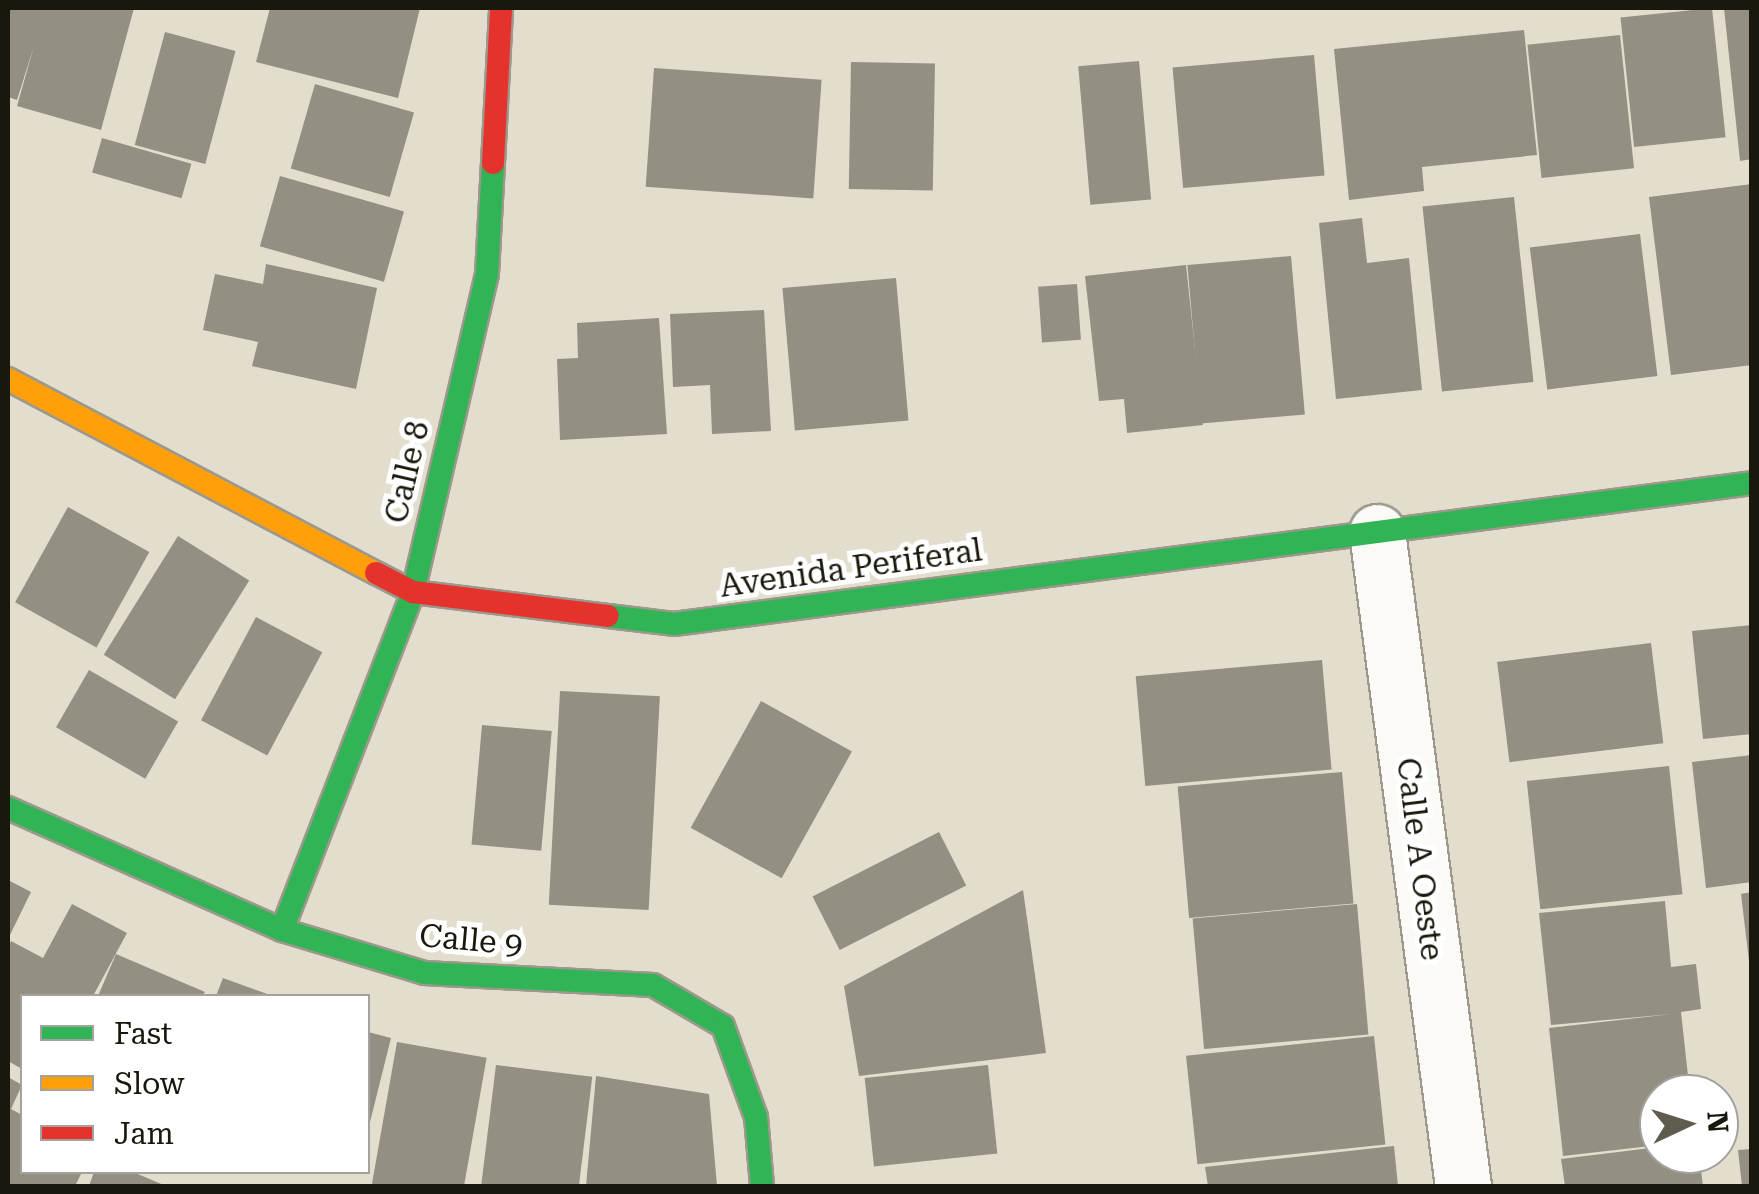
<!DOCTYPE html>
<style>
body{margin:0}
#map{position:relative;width:1759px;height:1194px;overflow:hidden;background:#e2ddcc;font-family:"Roboto Serif",serif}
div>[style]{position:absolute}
.building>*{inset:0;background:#938f82;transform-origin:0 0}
.roads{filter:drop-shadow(2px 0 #9c998c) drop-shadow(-2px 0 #9c998c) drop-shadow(0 2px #9c998c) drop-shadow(0 -2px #9c998c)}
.street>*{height:55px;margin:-27.5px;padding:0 27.5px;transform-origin:27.5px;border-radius:27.5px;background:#fbfaf7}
.fast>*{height:22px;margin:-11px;padding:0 11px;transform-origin:11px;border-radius:11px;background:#30b455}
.slow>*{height:22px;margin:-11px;padding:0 11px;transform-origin:11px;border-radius:11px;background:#ff9f0a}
.jam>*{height:22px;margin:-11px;padding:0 11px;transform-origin:11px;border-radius:11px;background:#e5322d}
span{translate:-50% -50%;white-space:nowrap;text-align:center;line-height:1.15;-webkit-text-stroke:10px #fff;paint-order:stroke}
.street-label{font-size:32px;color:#1a170c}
.frame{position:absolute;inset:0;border:10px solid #1a170c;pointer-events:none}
.legend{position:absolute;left:20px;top:994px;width:350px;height:180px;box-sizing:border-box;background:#fff;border:2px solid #a3a29e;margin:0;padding:12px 18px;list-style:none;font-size:30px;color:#1a170c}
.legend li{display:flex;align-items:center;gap:20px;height:50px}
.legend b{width:50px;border:2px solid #a3a29e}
.north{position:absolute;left:1639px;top:1074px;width:100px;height:100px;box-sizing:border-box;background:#fff;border:2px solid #a3a29e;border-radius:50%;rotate:86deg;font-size:28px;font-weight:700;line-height:40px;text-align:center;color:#1a170c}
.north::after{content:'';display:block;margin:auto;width:35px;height:45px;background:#605c4f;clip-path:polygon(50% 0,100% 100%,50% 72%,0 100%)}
</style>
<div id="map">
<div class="building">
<i style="clip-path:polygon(8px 8px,134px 8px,101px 130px,17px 106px,34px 46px,17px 100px,8px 97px)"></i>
<i style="clip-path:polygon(270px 8px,420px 8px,398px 98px,256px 62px)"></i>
<i style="left:1712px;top:8px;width:130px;height:92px;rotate:84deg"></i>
<i style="clip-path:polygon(1724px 8px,1752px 8px,1752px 159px,1740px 161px)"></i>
<i style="clip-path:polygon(1524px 30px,1537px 155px,1422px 167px,1424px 191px,1349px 200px,1334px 49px)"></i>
<i style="left:165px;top:32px;width:73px;height:117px;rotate:15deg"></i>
<i style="left:1620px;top:35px;width:134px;height:93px;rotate:84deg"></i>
<i style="left:1314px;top:55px;width:121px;height:142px;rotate:85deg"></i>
<i style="left:1139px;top:61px;width:139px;height:61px;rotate:85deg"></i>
<i style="left:851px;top:62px;width:84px;height:127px;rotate:1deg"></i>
<i style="left:654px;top:68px;width:168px;height:119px;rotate:4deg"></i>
<i style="left:315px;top:84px;width:103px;height:88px;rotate:16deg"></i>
<i style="left:102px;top:138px;width:93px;height:36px;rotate:16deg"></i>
<i style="left:280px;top:176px;width:129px;height:73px;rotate:16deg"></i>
<i style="clip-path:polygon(1752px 184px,1752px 365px,1671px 375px,1649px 197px)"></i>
<i style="left:1514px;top:197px;width:186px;height:92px;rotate:84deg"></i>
<i style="clip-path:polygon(1362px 218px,1367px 263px,1409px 258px,1422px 390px,1336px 399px,1319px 223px)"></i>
<i style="left:1640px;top:234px;width:143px;height:111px;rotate:83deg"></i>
<i style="left:1291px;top:256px;width:159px;height:104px;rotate:85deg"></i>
<i style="clip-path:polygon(266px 264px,377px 288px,356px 389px,252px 366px,258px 342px,203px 330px,215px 274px,263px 284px)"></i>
<i style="clip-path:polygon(1186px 265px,1203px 425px,1127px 433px,1124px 399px,1099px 401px,1085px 276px)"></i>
<i style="left:896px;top:278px;width:143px;height:114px;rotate:85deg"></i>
<i style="left:1077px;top:284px;width:56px;height:39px;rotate:86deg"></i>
<i style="clip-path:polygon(764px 310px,771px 431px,712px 434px,710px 385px,673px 387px,670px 314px)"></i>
<i style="clip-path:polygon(659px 318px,667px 434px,560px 440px,557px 359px,578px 358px,577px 323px)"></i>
<i style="left:68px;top:507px;width:93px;height:109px;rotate:29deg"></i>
<i style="left:178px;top:536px;width:84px;height:140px;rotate:32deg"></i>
<i style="left:256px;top:617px;width:75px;height:117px;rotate:28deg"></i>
<i style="clip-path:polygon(1752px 625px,1752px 734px,1703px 739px,1692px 631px)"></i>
<i style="left:1651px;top:643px;width:101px;height:155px;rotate:83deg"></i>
<i style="left:1322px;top:660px;width:110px;height:187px;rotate:85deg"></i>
<i style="left:89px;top:670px;width:103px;height:66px;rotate:30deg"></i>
<i style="left:560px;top:691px;width:100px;height:214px;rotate:3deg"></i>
<i style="left:761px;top:701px;width:104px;height:145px;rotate:29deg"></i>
<i style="left:482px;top:725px;width:70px;height:120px;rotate:5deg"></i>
<i style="clip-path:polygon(1752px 755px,1752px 882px,1706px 888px,1692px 762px)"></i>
<i style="left:1669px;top:766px;width:129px;height:143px;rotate:84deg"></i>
<i style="left:1342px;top:772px;width:132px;height:165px;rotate:85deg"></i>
<i style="left:939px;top:832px;width:60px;height:142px;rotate:63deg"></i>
<i style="clip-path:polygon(8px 880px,31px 892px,8px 939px)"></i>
<i style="clip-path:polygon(1023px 890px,1046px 1053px,859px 1076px,844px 986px)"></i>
<i style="clip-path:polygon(1752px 892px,1752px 961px,1749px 961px,1741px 894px)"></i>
<i style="clip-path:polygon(1665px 901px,1671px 967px,1696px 964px,1701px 1009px,1681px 1012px,1690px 1094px,1659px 1094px,1659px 1145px,1563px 1156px,1549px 1028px,1672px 1014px,1551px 1025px,1539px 913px)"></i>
<i style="clip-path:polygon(72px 904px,127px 933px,93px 996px,22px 996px,22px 1069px,8px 1061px,8px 948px,11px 941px,43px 958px)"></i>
<i style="left:1357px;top:904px;width:131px;height:165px;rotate:85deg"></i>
<i style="clip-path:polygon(116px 954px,205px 992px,202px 996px,98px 996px)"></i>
<i style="clip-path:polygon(223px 978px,273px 996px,216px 996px)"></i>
<i style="clip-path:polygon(368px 1032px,391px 1038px,369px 1126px,368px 1126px)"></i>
<i style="left:1374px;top:1036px;width:109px;height:189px;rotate:84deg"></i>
<i style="left:397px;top:1042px;width:91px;height:146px;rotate:10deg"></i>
<i style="left:496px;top:1065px;width:97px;height:122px;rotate:7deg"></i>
<i style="left:988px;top:1065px;width:89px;height:124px;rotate:84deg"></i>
<i style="clip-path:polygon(596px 1076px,709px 1094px,717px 1186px,586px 1186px)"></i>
<i style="clip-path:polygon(8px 1077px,22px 1085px,11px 1109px,22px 1115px,22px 1172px,82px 1172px,75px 1186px,8px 1186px)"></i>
<i style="clip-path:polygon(1394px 1146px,1398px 1186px,1208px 1186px,1205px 1167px)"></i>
<i style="clip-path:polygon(1659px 1147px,1659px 1154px,1699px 1154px,1703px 1186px,1565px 1186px,1561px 1159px)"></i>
<i style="clip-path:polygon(1752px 1149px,1752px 1186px,1742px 1186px,1738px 1150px)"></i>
<i style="clip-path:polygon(94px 1172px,133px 1172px,166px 1186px,89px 1186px)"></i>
</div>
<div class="roads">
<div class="street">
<i style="left:1377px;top:532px;width:660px;rotate:82.51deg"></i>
</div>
<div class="fast">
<i style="left:608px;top:616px;width:66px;rotate:6.9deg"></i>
<i style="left:674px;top:624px;width:1087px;rotate:-7.45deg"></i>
<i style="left:8px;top:808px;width:300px;rotate:24deg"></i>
<i style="left:282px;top:930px;width:148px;rotate:16.8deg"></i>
<i style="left:424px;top:973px;width:229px;rotate:3deg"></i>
<i style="left:653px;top:985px;width:81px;rotate:30.4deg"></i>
<i style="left:723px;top:1026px;width:97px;rotate:70.1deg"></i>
<i style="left:756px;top:1117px;width:69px;rotate:85deg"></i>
<i style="left:282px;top:930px;width:362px;rotate:-68.8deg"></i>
<i style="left:413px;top:592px;width:326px;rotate:-76.9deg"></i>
<i style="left:487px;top:274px;width:111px;rotate:-86.9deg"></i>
</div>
<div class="slow">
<i style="left:8px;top:379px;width:416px;rotate:27.8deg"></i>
</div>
<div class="jam">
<i style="left:493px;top:163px;width:155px;rotate:-87deg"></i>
<i style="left:376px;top:573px;width:42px;rotate:27.2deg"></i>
<i style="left:413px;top:592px;width:196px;rotate:7deg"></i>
</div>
</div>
<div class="street-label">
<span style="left:407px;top:472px;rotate:-77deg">Calle 8</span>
<span style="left:851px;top:568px;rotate:-8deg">Avenida Periferal</span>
<span style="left:1420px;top:859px;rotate:83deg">Calle A Oeste</span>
<span style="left:471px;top:940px;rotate:5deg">Calle 9</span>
</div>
<div class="frame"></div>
<ul class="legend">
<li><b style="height:12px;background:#30b455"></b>Fast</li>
<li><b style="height:12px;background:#ff9f0a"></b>Slow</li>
<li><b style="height:12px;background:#e5322d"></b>Jam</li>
</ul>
<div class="north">N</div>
</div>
